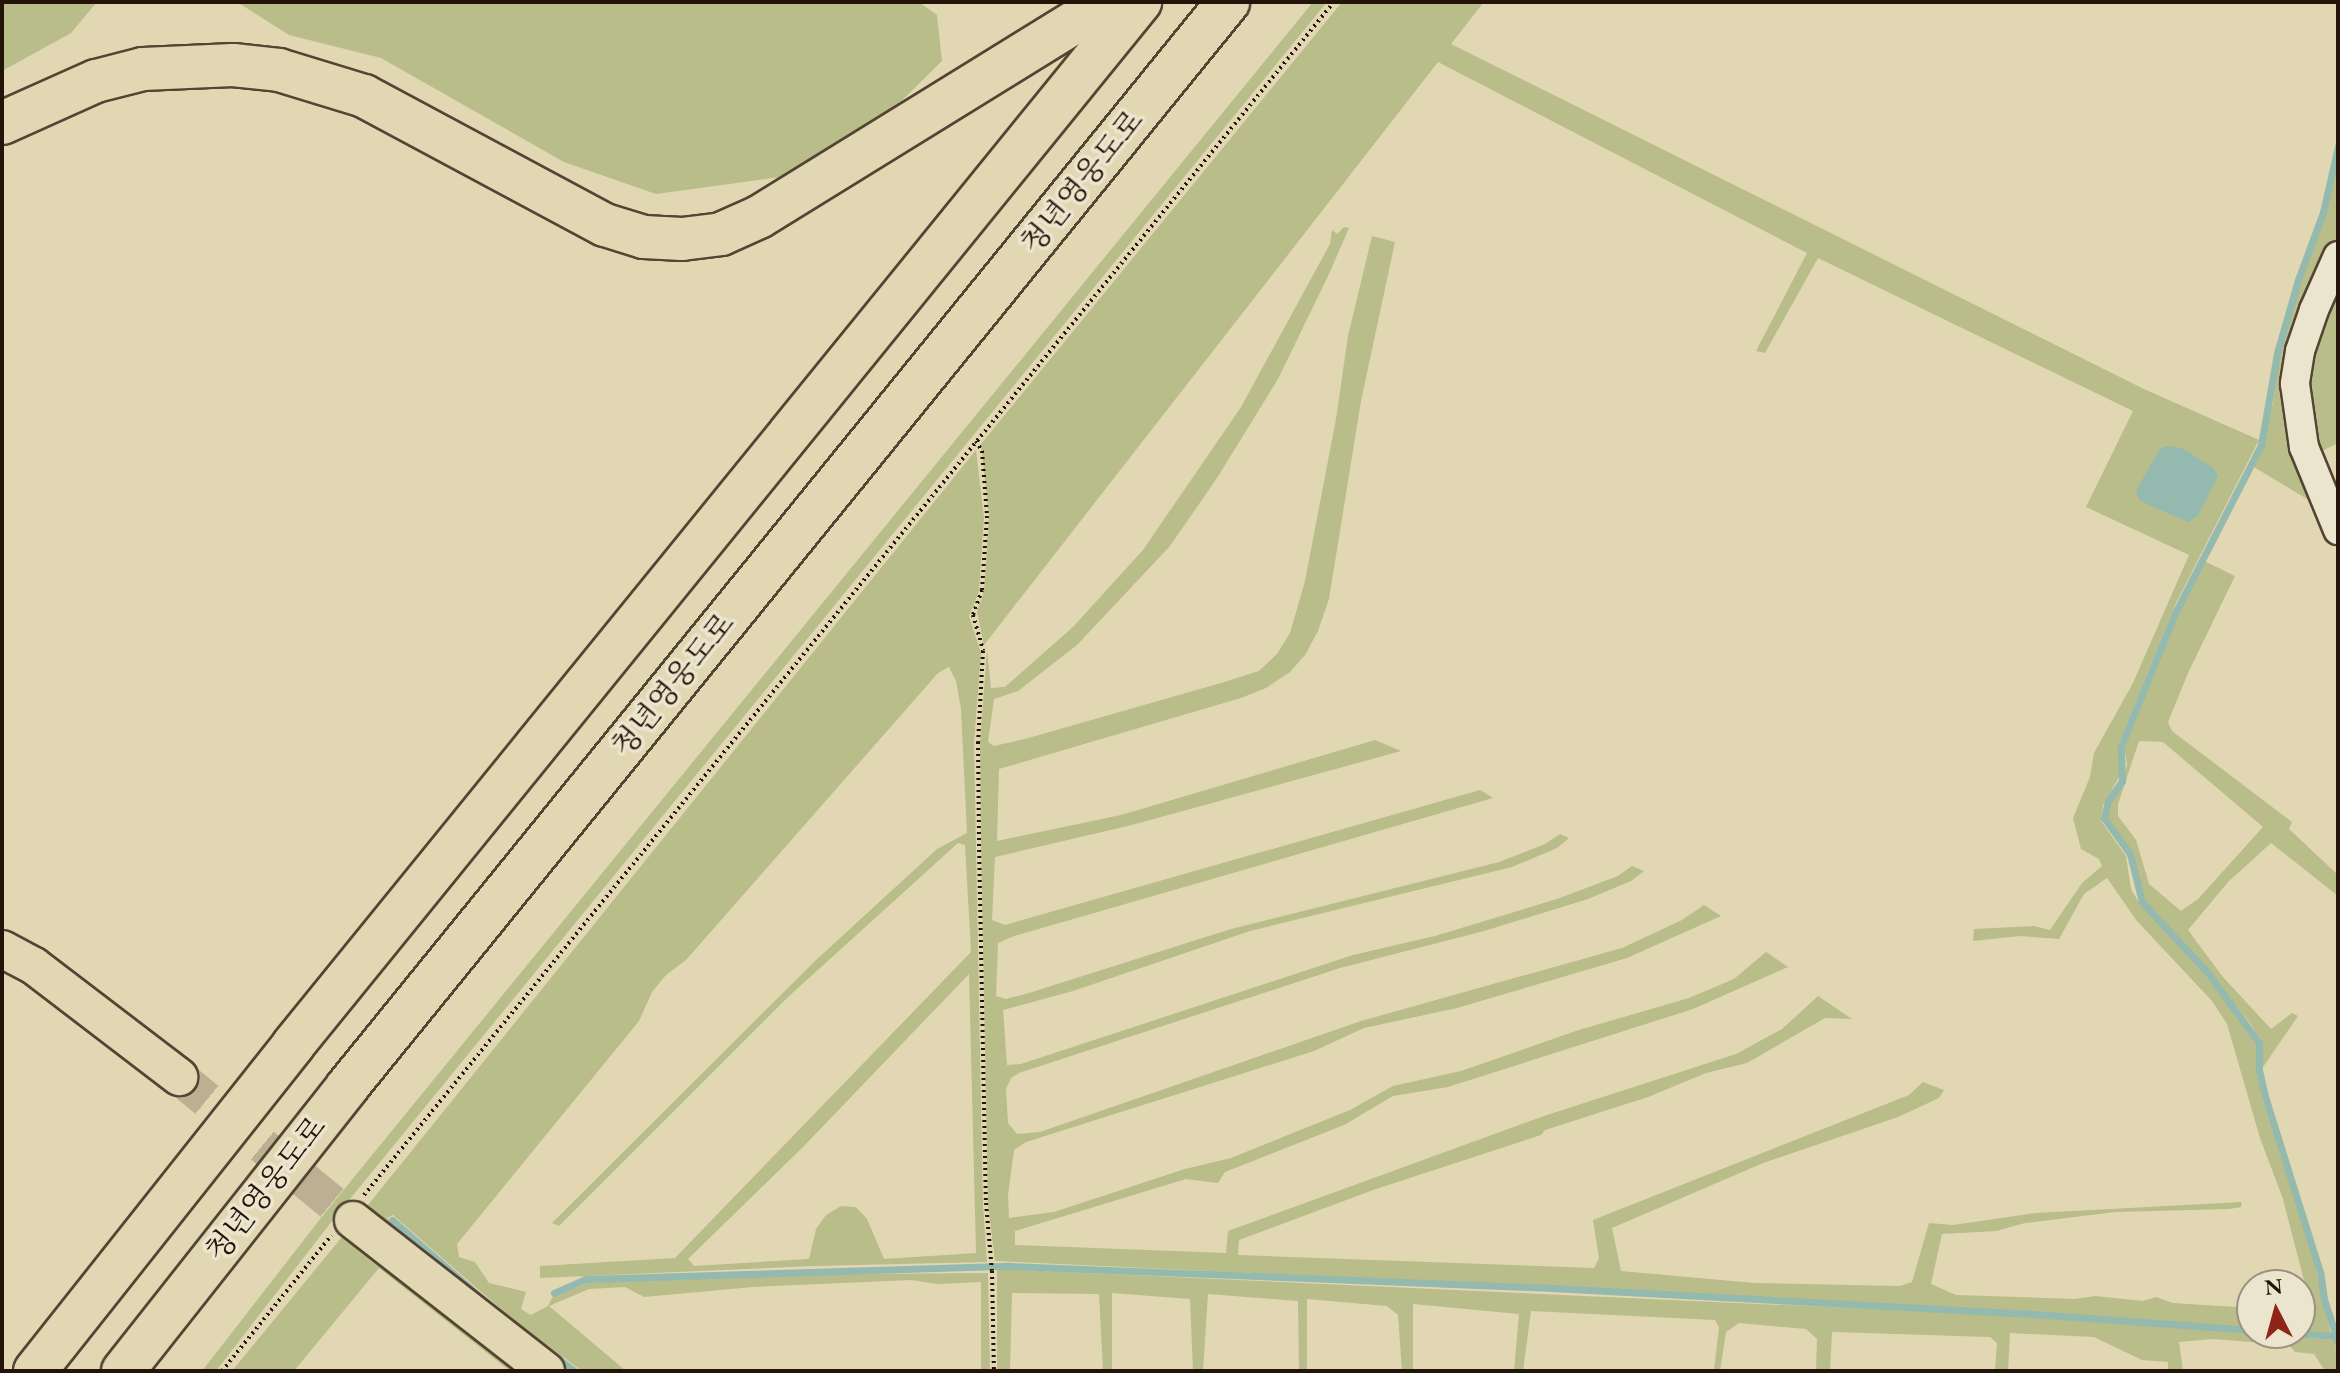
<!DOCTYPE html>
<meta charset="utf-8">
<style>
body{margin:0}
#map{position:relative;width:2340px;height:1373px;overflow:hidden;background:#e1d7b3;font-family:"EB Garamond","Noto Serif KR",serif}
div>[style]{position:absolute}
.green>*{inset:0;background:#b8bd89}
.water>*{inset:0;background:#94b9ae}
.stream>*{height:7px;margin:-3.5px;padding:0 3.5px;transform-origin:3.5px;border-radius:3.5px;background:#94b9ae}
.major-tunnel>*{height:36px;margin-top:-18px;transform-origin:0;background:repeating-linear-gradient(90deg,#bbb091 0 36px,transparent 0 54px)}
.path>*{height:4px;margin-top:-2px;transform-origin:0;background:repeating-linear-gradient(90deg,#241309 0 2px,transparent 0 6px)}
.roads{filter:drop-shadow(2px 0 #534434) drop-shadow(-2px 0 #534434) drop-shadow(0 2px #534434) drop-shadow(0 -2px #534434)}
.minor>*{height:28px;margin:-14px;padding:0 14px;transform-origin:14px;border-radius:14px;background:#ece5ce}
.major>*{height:36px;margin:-18px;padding:0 18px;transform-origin:18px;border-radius:18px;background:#e1d7b3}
.highway>*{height:42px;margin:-21px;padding:0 21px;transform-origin:21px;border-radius:21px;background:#e1d7b3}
span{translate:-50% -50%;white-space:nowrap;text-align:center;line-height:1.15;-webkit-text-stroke:7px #ece5ce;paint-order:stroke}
.street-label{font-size:30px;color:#241309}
.frame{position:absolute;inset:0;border:4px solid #241309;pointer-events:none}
.north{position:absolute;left:2236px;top:1269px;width:80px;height:80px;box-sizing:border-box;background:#ece5ce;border:2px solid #9c917f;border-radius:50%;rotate:354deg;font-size:22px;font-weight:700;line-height:32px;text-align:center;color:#241309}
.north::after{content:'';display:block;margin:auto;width:28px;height:36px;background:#8f2418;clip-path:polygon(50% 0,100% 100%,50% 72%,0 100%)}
</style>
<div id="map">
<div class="green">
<i style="clip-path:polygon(2px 2px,97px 2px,71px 33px,2px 71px)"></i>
<i style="clip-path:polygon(237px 2px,919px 2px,937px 15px,942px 61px,884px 118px,787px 176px,656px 194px,564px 162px,381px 58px,289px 35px)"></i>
<i style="clip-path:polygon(1313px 2px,1327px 2px,332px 1221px,216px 1371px,202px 1371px,324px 1214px)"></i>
<i style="clip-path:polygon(evenodd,1342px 2px,1484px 2px,1451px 44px,2144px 389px,2259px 440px,2176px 603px,2118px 746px,2122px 772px,2103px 805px,2101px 821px,2126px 856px,2131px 889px,2138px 901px,2201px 970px,2256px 1041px,2262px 1098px,2312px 1253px,2331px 1334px,2300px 1332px,2300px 1303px,2306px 1302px,2307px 1292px,2283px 1199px,2260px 1138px,2227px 1024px,2212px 1001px,2137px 921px,2107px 878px,2084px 894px,2059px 939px,2020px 936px,1973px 941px,1974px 929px,2034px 926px,2050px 930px,2082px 883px,2102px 866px,2099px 859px,2081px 849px,2073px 818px,2090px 777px,2094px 753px,2133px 683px,2189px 555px,2086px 507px,2133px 411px,1818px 258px,1765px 353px,1756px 351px,1807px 253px,1438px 62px,984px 645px,977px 612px,984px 592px,989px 515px,981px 444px,1342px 2px,2166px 446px,2158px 508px,2140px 501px,2166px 446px)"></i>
<i style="clip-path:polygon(2338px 156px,2338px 241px,2299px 344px,2327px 511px,2254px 467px,2273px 403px,2279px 354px,2300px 281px,2325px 212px)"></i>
<i style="clip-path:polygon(1344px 227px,1349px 228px,1329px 274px,1278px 379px,1217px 478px,1170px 546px,1077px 645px,1018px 691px,994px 699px,988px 742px,994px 746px,1025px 739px,1221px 683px,1259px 671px,1277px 654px,1290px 633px,1305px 581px,1336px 419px,1348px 336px,1372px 236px,1395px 242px,1361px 401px,1329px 599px,1318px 631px,1305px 655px,1290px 672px,1266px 688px,1241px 698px,999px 769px,997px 841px,1121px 815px,1375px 740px,1401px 751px,1132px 825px,995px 857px,992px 920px,1005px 925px,1480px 790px,1493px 798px,1014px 936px,998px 943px,996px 996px,1006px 999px,1029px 993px,1231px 929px,1499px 862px,1545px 844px,1560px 834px,1569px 838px,1557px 848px,1512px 867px,1250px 931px,1073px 991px,1003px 1010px,1007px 1065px,1021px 1064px,1353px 955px,1435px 936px,1557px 899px,1618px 876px,1632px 866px,1644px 871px,1631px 881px,1588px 899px,1484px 931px,1340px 968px,1019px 1073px,1011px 1078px,1006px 1089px,1008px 1123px,1017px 1134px,1040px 1132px,1361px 1021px,1622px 948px,1682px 920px,1704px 905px,1721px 916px,1627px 958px,1457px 1008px,1364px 1028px,1314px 1051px,1026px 1142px,1014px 1150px,1008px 1195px,1009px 1218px,1054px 1212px,1185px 1169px,1231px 1158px,1350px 1110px,1393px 1086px,1461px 1071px,1579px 1030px,1689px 998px,1734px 979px,1766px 952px,1788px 967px,1693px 1009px,1448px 1087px,1393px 1096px,1344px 1125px,1225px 1172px,1218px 1183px,1186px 1179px,1015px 1231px,1015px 1245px,1226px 1253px,1228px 1231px,1544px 1116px,1736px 1054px,1782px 1029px,1818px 996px,1852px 1019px,1825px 1018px,1747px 1063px,1706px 1073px,1648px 1097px,1545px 1130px,1541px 1135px,1373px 1190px,1239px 1240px,1238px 1255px,1594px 1268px,1599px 1258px,1593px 1220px,1909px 1095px,1923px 1082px,1944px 1090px,1939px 1098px,1898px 1117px,1763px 1163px,1612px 1228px,1621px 1271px,1754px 1283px,1900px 1286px,1912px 1282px,1929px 1223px,1953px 1225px,2036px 1213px,2242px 1202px,2241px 1207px,2229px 1209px,2115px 1212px,2025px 1223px,1996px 1231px,1942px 1234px,1931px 1284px,1956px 1295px,2075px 1299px,2095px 1296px,2143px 1301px,2156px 1297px,2173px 1303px,2252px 1308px,2252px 1328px,2017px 1311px,1686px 1293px,995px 1261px,988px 1204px,981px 843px,980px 742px,987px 650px,991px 688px,1005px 687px,1073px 627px,1143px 550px,1241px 407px,1330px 244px,1332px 230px,1337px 234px)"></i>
<i style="clip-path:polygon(2338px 289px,2338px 443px,2318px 453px,2308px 383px,2323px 328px)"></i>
<i style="clip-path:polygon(evenodd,976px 450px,984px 518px,979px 591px,969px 616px,981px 653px,974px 743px,983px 1205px,987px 1262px,814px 1266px,540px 1278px,540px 1266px,675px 1258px,971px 952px,965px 845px,958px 843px,788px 997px,559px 1226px,552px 1223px,815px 961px,937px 849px,967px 833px,961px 709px,956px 681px,949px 667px,938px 673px,686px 960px,666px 975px,652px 992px,639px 1021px,457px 1244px,459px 1257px,475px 1262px,489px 1283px,526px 1292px,521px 1309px,531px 1315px,548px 1306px,552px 1298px,587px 1283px,722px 1275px,988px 1273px,990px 1371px,981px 1371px,981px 1282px,938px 1284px,911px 1280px,753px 1287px,644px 1297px,625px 1287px,589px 1289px,549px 1306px,626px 1371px,582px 1371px,517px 1323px,393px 1215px,387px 1218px,517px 1332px,566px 1371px,559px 1371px,364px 1210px,976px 450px,969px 974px,976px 1253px,884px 1259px,867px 1219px,856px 1207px,841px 1206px,826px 1215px,816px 1229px,809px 1259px,694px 1266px,688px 1259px,804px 1146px,969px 974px)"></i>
<i style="clip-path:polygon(evenodd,2202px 560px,2235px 576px,2188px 673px,2168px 722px,2172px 731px,2292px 822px,2289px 829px,2338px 875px,2338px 896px,2271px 843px,2228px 882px,2188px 930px,2222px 976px,2271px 1029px,2292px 1013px,2298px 1016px,2261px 1070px,2261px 1043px,2252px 1026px,2208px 970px,2144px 901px,2132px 853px,2107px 818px,2110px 802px,2124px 781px,2127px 764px,2124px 746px,2131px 725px,2202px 560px,2139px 741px,2163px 742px,2263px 827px,2198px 899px,2181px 911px,2149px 884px,2136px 840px,2118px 816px,2118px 804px,2139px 741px)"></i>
<i style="clip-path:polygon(351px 1226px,530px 1371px,510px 1371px,379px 1268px,294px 1371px,232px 1371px)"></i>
<i style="clip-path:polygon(997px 1269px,2043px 1317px,2335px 1340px,2338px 1371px,2325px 1371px,2314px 1354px,2295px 1352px,2289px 1345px,2213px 1339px,2179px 1342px,2183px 1371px,2168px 1371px,2168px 1362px,2142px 1360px,2094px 1337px,2010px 1333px,2008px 1371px,1995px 1371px,1997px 1343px,1990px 1337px,1832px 1332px,1830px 1371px,1816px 1371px,1817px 1339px,1806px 1329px,1739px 1323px,1726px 1332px,1720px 1371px,1714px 1371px,1719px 1327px,1715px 1320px,1531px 1311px,1523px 1371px,1514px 1371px,1519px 1314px,1413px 1304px,1413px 1371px,1402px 1371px,1398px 1315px,1387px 1306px,1307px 1299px,1307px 1371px,1299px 1371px,1298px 1301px,1208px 1294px,1203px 1371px,1193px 1371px,1190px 1299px,1112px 1293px,1112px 1371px,1103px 1371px,1099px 1294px,1012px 1293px,1010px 1371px,997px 1371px)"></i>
</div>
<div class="water">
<i style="clip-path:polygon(2166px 446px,2182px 448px,2213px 468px,2218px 476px,2198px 516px,2188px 522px,2140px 501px,2136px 491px,2159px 450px)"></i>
</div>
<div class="stream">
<i style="left:392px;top:1220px;width:134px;rotate:41.1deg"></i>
<i style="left:554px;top:1293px;width:34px;rotate:-24deg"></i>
<i style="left:585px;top:1279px;width:425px;rotate:-1.8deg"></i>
<i style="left:1010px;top:1266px;width:542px;rotate:2.32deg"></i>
<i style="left:1552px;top:1288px;width:483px;rotate:3.1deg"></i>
<i style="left:2034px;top:1314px;width:219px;rotate:4.2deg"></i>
<i style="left:2291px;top:1333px;width:45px;rotate:3.8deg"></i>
<i style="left:2336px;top:1336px;width:7px;rotate:74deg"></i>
<i style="left:2336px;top:1336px;width:39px;rotate:-108deg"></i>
<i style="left:2324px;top:1299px;width:27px;rotate:-98deg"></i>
<i style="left:2320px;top:1272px;width:184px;rotate:-107.4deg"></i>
<i style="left:2265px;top:1096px;width:27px;rotate:-103deg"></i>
<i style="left:2259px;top:1070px;width:27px;rotate:-90deg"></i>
<i style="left:2259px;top:1043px;width:88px;rotate:-126.2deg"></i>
<i style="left:2207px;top:972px;width:96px;rotate:-132.9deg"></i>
<i style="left:2142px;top:902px;width:49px;rotate:-104deg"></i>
<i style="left:2130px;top:854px;width:44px;rotate:-125.8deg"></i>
<i style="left:2104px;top:818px;width:17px;rotate:-77deg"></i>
<i style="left:2108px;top:801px;width:24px;rotate:-55deg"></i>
<i style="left:2122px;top:781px;width:35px;rotate:-92deg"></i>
<i style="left:2121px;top:746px;width:144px;rotate:-67.9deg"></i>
<i style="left:2175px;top:613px;width:189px;rotate:-62.9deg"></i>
<i style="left:2261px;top:445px;width:93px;rotate:-80.1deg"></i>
<i style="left:2277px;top:353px;width:76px;rotate:-74deg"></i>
<i style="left:2298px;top:280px;width:72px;rotate:-69.8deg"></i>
<i style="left:2323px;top:212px;width:68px;rotate:-77.2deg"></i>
<i style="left:553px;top:1355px;width:26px;rotate:37deg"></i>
</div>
<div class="major-tunnel">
<i style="left:179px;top:1077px;width:225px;rotate:39.4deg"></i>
</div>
<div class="path">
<i style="left:976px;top:441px;width:12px;rotate:59deg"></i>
<i style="left:982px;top:451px;width:65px;rotate:85.6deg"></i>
<i style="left:987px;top:516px;width:74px;rotate:93.9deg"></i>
<i style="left:982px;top:590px;width:27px;rotate:110deg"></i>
<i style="left:973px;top:615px;width:37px;rotate:74deg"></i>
<i style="left:983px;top:651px;width:91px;rotate:93.1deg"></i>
<i style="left:978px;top:742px;width:102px;rotate:89.4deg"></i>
<i style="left:979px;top:844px;width:359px;rotate:88.9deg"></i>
<i style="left:986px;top:1203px;width:68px;rotate:85deg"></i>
<i style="left:992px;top:1271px;width:100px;rotate:88.9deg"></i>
<i style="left:364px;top:1195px;width:1538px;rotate:-50.89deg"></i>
<i style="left:222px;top:1371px;width:174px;rotate:-51.1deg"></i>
</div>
<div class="roads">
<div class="minor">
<i style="left:2338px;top:256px;width:59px;rotate:114deg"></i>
<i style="left:2314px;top:310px;width:43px;rotate:108.9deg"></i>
<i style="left:2300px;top:351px;width:33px;rotate:99deg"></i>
<i style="left:2295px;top:384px;width:64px;rotate:81.9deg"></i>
<i style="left:2304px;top:447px;width:90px;rotate:67.7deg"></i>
</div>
<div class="major">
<i style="left:2px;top:949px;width:36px;rotate:28deg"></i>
<i style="left:34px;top:966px;width:183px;rotate:37.4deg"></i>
<i style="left:353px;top:1220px;width:245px;rotate:38deg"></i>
</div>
<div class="highway">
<i style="left:2px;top:123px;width:103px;rotate:-24.1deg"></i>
<i style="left:96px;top:81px;width:49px;rotate:-14.3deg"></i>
<i style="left:143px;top:69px;width:90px;rotate:-2.5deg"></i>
<i style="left:233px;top:65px;width:46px;rotate:6.2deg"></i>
<i style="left:279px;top:70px;width:89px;rotate:17deg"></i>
<i style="left:364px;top:96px;width:273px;rotate:28.2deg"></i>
<i style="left:605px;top:225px;width:41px;rotate:17.1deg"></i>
<i style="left:644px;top:237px;width:38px;rotate:3deg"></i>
<i style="left:682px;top:239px;width:39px;rotate:-7deg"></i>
<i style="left:721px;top:234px;width:42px;rotate:-24.1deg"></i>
<i style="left:759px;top:217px;width:409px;rotate:-31.7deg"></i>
<i style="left:35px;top:1371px;width:416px;rotate:-51.6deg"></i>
<i style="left:293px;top:1045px;width:1344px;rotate:-50.92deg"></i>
<i style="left:123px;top:1371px;width:362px;rotate:-51.7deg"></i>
<i style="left:347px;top:1087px;width:1398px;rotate:-50.92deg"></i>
</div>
</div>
<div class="street-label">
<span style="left:1082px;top:182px;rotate:-51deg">청년영웅도로</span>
<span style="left:673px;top:685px;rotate:-51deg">청년영웅도로</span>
<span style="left:266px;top:1189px;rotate:-52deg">청년영웅도로</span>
</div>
<div class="frame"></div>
<div class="north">N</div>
</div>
